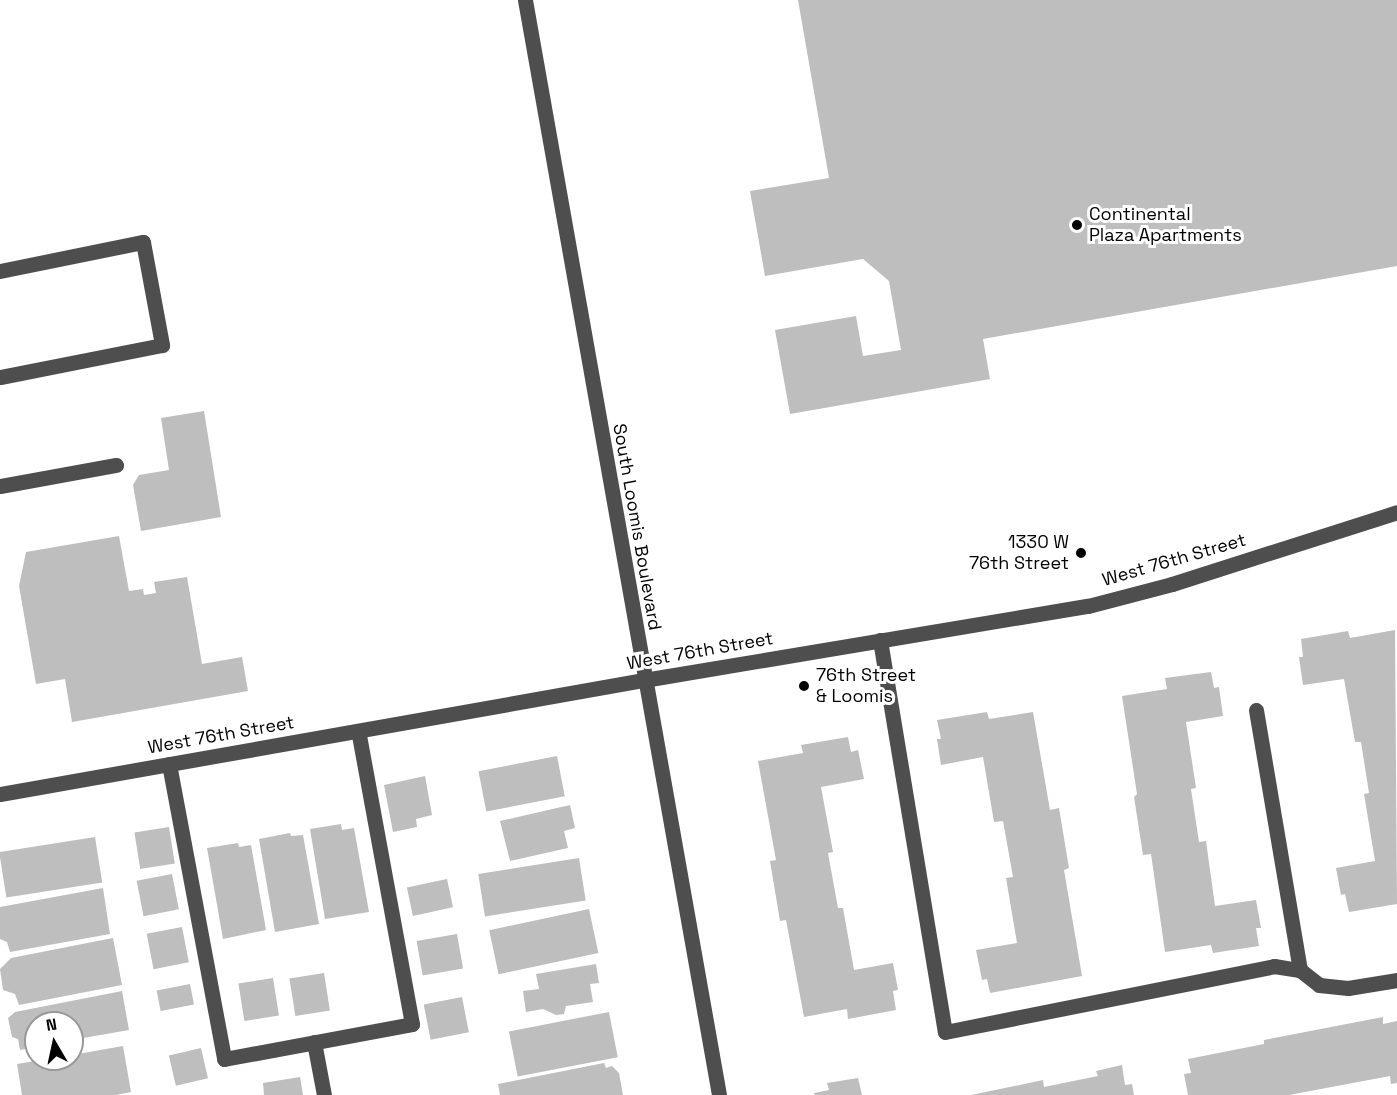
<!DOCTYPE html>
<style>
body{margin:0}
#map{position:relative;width:1397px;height:1095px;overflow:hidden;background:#fff;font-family:"Space Grotesk",sans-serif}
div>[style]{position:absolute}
.building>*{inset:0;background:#bebebe;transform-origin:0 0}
.minor>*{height:15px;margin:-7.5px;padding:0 7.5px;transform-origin:7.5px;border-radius:7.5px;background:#4e4e4e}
.dots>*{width:16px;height:16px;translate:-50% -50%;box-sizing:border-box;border:3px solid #fff;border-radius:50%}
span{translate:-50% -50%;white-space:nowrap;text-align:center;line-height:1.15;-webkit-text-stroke:6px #fff;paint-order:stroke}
.poi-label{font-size:18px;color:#000}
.left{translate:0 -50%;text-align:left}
.right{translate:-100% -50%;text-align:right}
.street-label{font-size:18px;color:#000}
.north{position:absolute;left:24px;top:1011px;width:60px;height:60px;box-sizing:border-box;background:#fff;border:2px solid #999;border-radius:50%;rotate:351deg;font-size:16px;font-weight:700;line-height:24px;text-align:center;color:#000}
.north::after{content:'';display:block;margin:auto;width:21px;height:27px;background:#000;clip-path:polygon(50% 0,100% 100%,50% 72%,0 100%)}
</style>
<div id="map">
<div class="building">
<i style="clip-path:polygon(798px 0,1397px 0,1397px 266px,983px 339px,990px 379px,790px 414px,775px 330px,856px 316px,863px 356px,901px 350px,889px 281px,863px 259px,765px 276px,750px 191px,829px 178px)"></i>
<i style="clip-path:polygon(204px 411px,221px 517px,141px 531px,133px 485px,139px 475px,169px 470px,161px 418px)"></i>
<i style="clip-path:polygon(119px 536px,129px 591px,143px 589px,144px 595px,156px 593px,154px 582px,187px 577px,202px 664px,242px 657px,248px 691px,72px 722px,65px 679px,36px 684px,19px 586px,26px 552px)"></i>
<i style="clip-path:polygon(1395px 630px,1397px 904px,1349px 912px,1345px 894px,1341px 895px,1336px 868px,1375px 861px,1364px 794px,1369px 793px,1361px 742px,1355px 742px,1344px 679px,1303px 685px,1299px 657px,1303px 657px,1301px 639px,1348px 631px,1350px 638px)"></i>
<i style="clip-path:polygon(1211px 672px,1214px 688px,1219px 687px,1223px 716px,1186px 722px,1196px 788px,1191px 789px,1199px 842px,1206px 841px,1215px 906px,1256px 900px,1261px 928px,1256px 928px,1259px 946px,1213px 953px,1211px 945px,1165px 952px,1151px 854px,1143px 855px,1134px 797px,1137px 794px,1122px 696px,1167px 689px,1165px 678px)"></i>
<i style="clip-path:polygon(987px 712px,989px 719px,1033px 712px,1050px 810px,1059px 808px,1069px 868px,1064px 870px,1082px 976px,990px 993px,987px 979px,982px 980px,976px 950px,1017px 943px,1006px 878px,1013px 877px,1003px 821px,994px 822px,983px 757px,941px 765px,937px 739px,941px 739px,937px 720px)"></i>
<i style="clip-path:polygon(848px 737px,851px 752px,858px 750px,864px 779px,821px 787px,833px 852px,828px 853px,838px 908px,843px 908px,854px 970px,893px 963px,898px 990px,893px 991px,896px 1010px,848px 1019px,847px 1009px,804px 1017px,786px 920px,780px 921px,770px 861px,776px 860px,758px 761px,803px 753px,801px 745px)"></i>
<i style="left:557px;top:756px;width:41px;height:80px;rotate:79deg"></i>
<i style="clip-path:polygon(425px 776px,432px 815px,416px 819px,417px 827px,393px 832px,384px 785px)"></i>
<i style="clip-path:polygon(570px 805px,575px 828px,564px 831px,568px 848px,510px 861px,500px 821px)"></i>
<i style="clip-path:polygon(341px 824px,342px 830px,354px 828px,369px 912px,325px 919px,310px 829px)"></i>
<i style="left:169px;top:827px;width:37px;height:35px;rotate:81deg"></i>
<i style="clip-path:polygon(290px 833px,291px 836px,303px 835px,319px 924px,275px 932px,259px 839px)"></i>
<i style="left:95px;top:837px;width:46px;height:97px;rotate:81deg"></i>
<i style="clip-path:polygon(238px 843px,239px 847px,251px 845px,266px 930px,223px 939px,207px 848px)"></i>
<i style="left:579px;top:858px;width:43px;height:102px;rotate:81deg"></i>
<i style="left:172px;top:874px;width:36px;height:36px;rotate:79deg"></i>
<i style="left:447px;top:879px;width:29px;height:41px;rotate:78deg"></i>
<i style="clip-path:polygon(103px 888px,110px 934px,10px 952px,7px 942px,0 939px,0 907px)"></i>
<i style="left:589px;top:909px;width:45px;height:102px;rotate:78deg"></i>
<i style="left:182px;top:927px;width:36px;height:36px;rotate:79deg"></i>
<i style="left:457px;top:934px;width:35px;height:41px;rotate:80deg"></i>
<i style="clip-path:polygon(113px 938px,122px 985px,19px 1005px,15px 994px,3px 990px,0 969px,11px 958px)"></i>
<i style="clip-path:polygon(596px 964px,599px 983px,590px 984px,593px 1002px,566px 1006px,564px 1014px,556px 1015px,543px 1009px,526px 1012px,523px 991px,539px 989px,536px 974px)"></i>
<i style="left:324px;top:973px;width:38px;height:35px;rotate:81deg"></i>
<i style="left:273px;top:978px;width:38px;height:35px;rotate:81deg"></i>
<i style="left:190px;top:984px;width:21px;height:34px;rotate:79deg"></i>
<i style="clip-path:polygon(122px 991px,129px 1030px,72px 1040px,72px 1023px,36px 1023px,36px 1047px,20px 1050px,18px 1039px,12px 1037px,8px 1018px,15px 1012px)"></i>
<i style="left:462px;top:997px;width:36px;height:39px;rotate:79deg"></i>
<i style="left:609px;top:1012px;width:46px;height:102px;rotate:79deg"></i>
<i style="clip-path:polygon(1383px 1017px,1383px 1024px,1397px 1021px,1397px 1083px,1391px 1084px,1390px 1076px,1289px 1095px,1188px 1095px,1184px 1074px,1191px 1073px,1188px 1059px,1264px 1044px,1264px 1040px)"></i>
<i style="clip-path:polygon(123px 1046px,131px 1092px,116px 1095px,22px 1095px,17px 1064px,47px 1059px,72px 1059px,72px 1055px)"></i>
<i style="left:201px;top:1048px;width:31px;height:33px;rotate:77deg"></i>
<i style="clip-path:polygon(604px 1063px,606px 1068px,612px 1066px,619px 1073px,623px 1095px,500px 1095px,498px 1084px)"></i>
<i style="clip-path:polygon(1122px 1065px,1125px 1085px,1132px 1084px,1134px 1095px,971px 1095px,1043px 1080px,1044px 1087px,1098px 1076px,1096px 1071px)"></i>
<i style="clip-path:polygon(300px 1077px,303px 1095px,264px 1095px,263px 1083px)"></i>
<i style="clip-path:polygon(858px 1078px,862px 1095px,815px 1095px,814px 1093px,829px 1090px,827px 1083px)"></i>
</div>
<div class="minor">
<i style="left:525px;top:0;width:1112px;rotate:79.95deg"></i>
<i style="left:0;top:271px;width:146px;rotate:-11.5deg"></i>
<i style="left:143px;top:242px;width:105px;rotate:79.5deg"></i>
<i style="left:162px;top:345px;width:165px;rotate:168.8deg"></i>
<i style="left:0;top:486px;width:118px;rotate:-10.3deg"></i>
<i style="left:880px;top:640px;width:397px;rotate:80.6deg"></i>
<i style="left:945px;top:1032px;width:336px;rotate:-11.3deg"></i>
<i style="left:1274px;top:966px;width:26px;rotate:9deg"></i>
<i style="left:1300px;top:970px;width:24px;rotate:38deg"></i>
<i style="left:1319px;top:985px;width:29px;rotate:6deg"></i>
<i style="left:1348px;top:988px;width:50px;rotate:-9.3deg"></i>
<i style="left:1256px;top:710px;width:264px;rotate:80.4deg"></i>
<i style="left:169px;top:764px;width:300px;rotate:79.4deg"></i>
<i style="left:224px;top:1059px;width:191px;rotate:-10.5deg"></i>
<i style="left:412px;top:1024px;width:298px;rotate:-100.4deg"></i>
<i style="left:0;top:794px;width:654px;rotate:-10.04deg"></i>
<i style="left:644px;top:680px;width:450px;rotate:-9.5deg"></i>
<i style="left:1088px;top:606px;width:87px;rotate:-14.7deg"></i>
<i style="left:1172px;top:584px;width:236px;rotate:-17.7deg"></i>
<i style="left:314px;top:1042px;width:54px;rotate:79.3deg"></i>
</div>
<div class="dots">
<i style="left:1077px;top:225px;background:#000"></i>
<i style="left:1081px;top:553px;background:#000"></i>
<i style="left:804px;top:686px;background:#000"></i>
</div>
<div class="poi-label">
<span class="left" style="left:1089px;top:225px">Continental<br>Plaza Apartments</span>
<span class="right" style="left:1069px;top:553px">1330 W<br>76th Street</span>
<span class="left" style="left:816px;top:686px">76th Street<br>&amp; Loomis</span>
</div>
<div class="street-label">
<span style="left:637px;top:527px;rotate:80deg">South Loomis Boulevard</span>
<span style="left:1174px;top:560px;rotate:-16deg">West 76th Street</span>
<span style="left:700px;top:651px;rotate:-10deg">West 76th Street</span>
<span style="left:221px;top:735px;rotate:-10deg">West 76th Street</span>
</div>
<div class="north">N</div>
</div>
